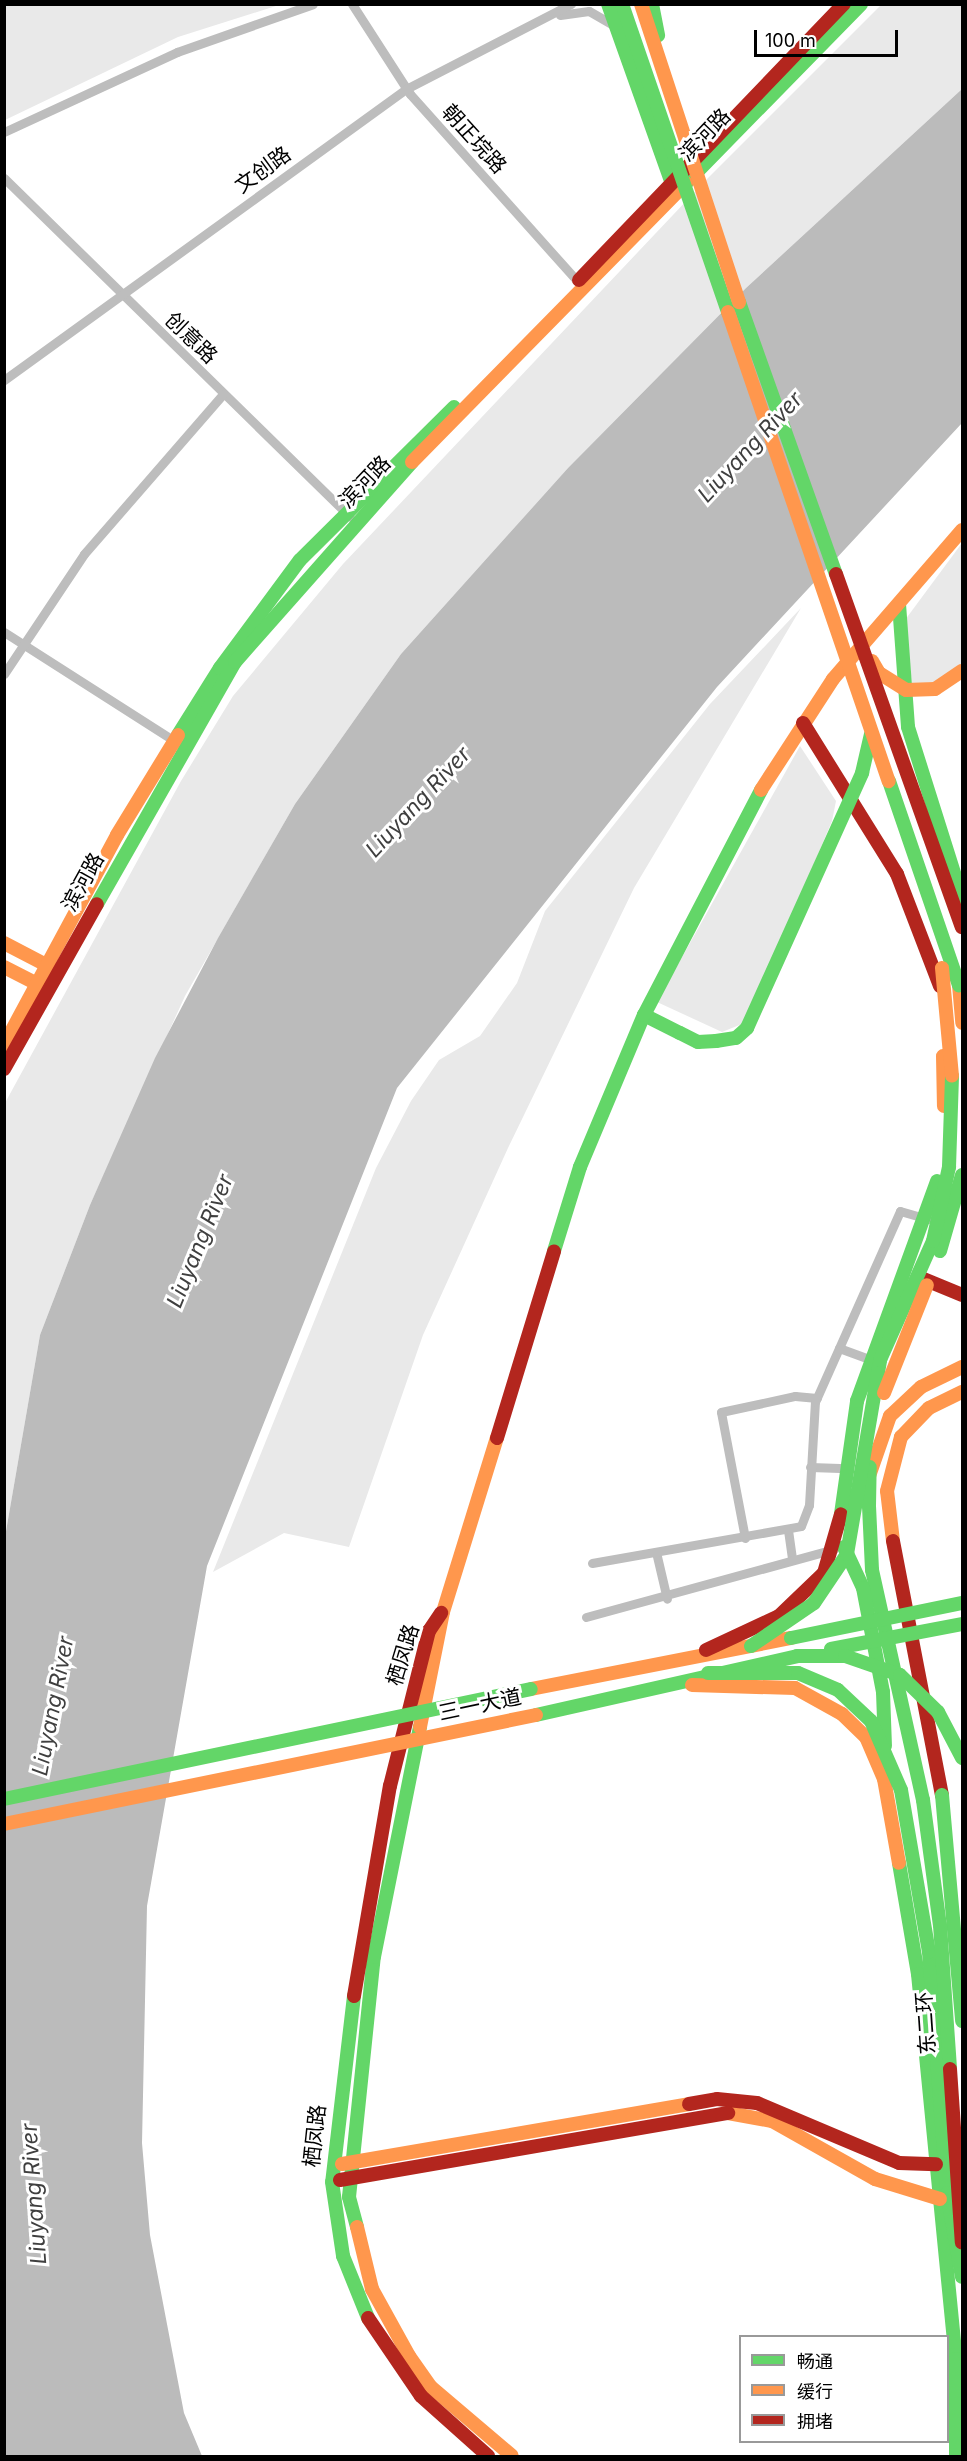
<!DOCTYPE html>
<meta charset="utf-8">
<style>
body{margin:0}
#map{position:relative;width:967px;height:2461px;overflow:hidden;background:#fff;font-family:Inter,"Noto Sans SC",sans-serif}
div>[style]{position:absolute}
.green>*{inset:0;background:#e9e9e9}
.water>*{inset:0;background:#bbb}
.street>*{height:9px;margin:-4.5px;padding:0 4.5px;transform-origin:4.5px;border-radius:4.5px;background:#bdbdbd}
.fast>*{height:14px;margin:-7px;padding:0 7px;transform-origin:7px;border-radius:7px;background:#63d668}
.slow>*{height:14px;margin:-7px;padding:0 7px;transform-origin:7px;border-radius:7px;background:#ff974d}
.jam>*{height:14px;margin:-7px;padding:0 7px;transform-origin:7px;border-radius:7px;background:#b3261e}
.fast-bridge>*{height:14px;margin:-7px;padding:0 7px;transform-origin:7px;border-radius:7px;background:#63d668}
.slow-bridge>*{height:14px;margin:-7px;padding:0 7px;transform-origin:7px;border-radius:7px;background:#ff974d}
.jam-bridge>*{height:14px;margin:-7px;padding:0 7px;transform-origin:7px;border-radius:7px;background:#b3261e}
span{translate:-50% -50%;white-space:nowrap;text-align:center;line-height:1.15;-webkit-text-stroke:6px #fff;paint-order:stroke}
.street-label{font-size:21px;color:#000}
.water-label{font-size:22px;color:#3f3f3f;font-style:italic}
.frame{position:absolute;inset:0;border:6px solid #000;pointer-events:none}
.legend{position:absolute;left:739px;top:2335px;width:210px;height:108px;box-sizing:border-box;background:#fff;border:2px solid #999;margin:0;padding:8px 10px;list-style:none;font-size:18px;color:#000}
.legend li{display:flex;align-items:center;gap:12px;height:30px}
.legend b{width:30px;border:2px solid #999}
.scale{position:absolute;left:754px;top:30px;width:144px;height:27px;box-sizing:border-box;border:3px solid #000;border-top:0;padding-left:8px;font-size:18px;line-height:21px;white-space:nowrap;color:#000;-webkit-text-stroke:4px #fff;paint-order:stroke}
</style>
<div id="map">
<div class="green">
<i style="clip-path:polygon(5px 4px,279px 4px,279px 5px,178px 37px,5px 120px)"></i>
<i style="clip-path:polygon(881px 5px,962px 5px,962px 89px,746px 288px,568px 468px,401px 654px,295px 804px,185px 996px,90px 1205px,40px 1335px,5px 1537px,5px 1103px,181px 781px,233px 696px,343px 564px,707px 179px)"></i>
<i style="clip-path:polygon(962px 543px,962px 665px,931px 686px,912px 684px,905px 620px)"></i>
<i style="clip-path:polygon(801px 608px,634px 888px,508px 1148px,423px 1335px,349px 1547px,284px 1533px,213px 1572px,376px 1168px,411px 1101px,439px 1060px,480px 1036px,517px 983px,545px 911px,710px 704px)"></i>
<i style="clip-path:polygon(800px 746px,836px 801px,832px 821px,747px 1022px,722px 1032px,657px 1002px)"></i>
</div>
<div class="water">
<i style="clip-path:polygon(962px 89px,962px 423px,717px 687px,397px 1088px,207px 1566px,147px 1906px,142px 2143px,150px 2235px,184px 2413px,202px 2456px,5px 2456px,5px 1537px,40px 1335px,90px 1205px,155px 1058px,218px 938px,295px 804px,401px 654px,568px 468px,746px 288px)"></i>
</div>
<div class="street">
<i style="left:352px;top:4px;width:107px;rotate:57.2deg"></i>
<i style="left:410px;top:94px;width:256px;rotate:48.2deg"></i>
<i style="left:560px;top:15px;width:29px;rotate:-8deg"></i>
<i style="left:589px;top:11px;width:28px;rotate:30deg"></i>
<i style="left:4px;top:132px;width:191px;rotate:-24.8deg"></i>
<i style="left:177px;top:52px;width:144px;rotate:-19.4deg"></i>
<i style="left:4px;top:178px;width:484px;rotate:44.4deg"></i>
<i style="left:4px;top:380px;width:496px;rotate:-35.9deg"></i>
<i style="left:406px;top:89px;width:186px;rotate:-27.3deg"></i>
<i style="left:4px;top:632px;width:208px;rotate:32.6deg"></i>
<i style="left:4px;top:674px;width:144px;rotate:-56.3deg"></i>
<i style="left:84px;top:554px;width:212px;rotate:-49deg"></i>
<i style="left:839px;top:1348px;width:32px;rotate:20deg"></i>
<i style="left:810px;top:1467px;width:37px;rotate:2deg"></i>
<i style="left:788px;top:1530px;width:29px;rotate:82deg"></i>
<i style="left:745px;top:1538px;width:128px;rotate:-100.8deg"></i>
<i style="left:721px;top:1412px;width:76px;rotate:-12.2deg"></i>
<i style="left:795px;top:1396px;width:22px;rotate:5deg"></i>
<i style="left:656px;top:1552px;width:48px;rotate:76.8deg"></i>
<i style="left:592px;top:1563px;width:212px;rotate:-10deg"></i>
<i style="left:801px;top:1526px;width:22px;rotate:-69deg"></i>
<i style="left:809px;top:1505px;width:103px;rotate:-86.7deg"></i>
<i style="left:815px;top:1402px;width:209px;rotate:-66deg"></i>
<i style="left:900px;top:1211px;width:29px;rotate:16deg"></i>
<i style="left:586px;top:1617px;width:257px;rotate:-15.3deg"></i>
</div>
<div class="fast">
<i style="left:608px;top:4px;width:196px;rotate:70.4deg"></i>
<i style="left:652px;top:4px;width:32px;rotate:79deg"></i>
<i style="left:686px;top:183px;width:250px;rotate:-45.6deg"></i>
<i style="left:899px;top:604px;width:123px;rotate:85.8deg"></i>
<i style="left:908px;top:727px;width:179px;rotate:72.5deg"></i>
<i style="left:178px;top:735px;width:79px;rotate:-57.9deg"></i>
<i style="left:220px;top:668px;width:134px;rotate:-53.5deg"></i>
<i style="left:300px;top:560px;width:217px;rotate:-44.8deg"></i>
<i style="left:97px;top:904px;width:279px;rotate:-60.3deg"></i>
<i style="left:235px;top:662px;width:267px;rotate:-48.5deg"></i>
<i style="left:644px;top:1015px;width:40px;rotate:26.6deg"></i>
<i style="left:554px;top:1251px;width:88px;rotate:-72.8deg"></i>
<i style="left:580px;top:1167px;width:165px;rotate:-67.2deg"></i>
<i style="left:644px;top:1015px;width:254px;rotate:-62.5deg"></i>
<i style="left:869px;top:1506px;width:64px;rotate:87.3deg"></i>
<i style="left:872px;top:1570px;width:236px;rotate:77.5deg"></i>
<i style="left:841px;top:1514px;width:114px;rotate:-81.9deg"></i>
<i style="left:857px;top:1401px;width:234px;rotate:-70deg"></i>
<i style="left:844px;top:1547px;width:45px;rotate:65.1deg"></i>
<i style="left:863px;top:1588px;width:106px;rotate:79.1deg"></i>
<i style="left:883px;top:1692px;width:54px;rotate:87.9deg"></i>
<i style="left:536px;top:1715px;width:268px;rotate:-12.7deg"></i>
<i style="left:899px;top:1863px;width:113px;rotate:80.3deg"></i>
<i style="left:918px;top:1974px;width:387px;rotate:84.4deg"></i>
<i style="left:956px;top:2359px;width:97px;rotate:90deg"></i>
<i style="left:929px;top:1952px;width:242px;rotate:85.7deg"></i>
<i style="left:947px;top:2193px;width:85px;rotate:79.9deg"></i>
<i style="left:354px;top:1996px;width:187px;rotate:96.7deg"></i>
<i style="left:332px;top:2182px;width:75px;rotate:81.5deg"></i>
<i style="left:343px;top:2256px;width:67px;rotate:68deg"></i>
<i style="left:357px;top:2227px;width:31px;rotate:-105deg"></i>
<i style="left:349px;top:2197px;width:241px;rotate:-84.1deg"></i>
<i style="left:374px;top:1957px;width:235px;rotate:-78.7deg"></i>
</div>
<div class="slow">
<i style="left:412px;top:462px;width:391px;rotate:-45.5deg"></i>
<i style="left:761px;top:790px;width:132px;rotate:-57deg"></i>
<i style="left:833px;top:679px;width:197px;rotate:-49.1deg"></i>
<i style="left:4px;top:943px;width:56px;rotate:27.5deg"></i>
<i style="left:4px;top:967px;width:44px;rotate:27.1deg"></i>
<i style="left:959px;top:985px;width:38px;rotate:85deg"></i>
<i style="left:4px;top:1045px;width:238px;rotate:-61.7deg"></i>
<i style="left:117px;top:835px;width:117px;rotate:-58.6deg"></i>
<i style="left:943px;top:1056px;width:50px;rotate:88.9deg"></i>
<i style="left:868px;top:1479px;width:67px;rotate:-70.8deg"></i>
<i style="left:890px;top:1416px;width:42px;rotate:-43.1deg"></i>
<i style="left:921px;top:1387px;width:46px;rotate:-26deg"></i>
<i style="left:893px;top:1541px;width:50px;rotate:-96.8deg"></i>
<i style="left:887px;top:1491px;width:56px;rotate:-75.5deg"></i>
<i style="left:901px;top:1437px;width:40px;rotate:-46deg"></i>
<i style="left:929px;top:1408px;width:37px;rotate:-26deg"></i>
<i style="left:692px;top:1685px;width:103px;rotate:1.7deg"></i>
<i style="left:795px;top:1688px;width:54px;rotate:29deg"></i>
<i style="left:842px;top:1714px;width:33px;rotate:44deg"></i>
<i style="left:866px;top:1737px;width:46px;rotate:66.8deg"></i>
<i style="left:884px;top:1779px;width:85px;rotate:79.9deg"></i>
<i style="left:531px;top:1689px;width:265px;rotate:-11.1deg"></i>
<i style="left:420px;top:1727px;width:117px;rotate:-78.7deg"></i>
<i style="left:443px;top:1612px;width:182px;rotate:-72.8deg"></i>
<i style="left:728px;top:2113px;width:45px;rotate:10.3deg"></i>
<i style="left:772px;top:2121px;width:118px;rotate:29.4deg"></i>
<i style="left:875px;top:2179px;width:68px;rotate:17.1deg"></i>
<i style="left:342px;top:2164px;width:352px;rotate:-9.8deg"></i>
<i style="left:357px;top:2227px;width:64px;rotate:76.4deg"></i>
<i style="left:372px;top:2289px;width:77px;rotate:61.1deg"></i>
<i style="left:409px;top:2356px;width:38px;rotate:55deg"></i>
<i style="left:431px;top:2387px;width:106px;rotate:40.4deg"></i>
</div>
<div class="jam">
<i style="left:579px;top:280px;width:383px;rotate:-46.2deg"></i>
<i style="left:803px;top:723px;width:178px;rotate:58.1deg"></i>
<i style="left:897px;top:874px;width:120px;rotate:69deg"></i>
<i style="left:4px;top:1069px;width:189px;rotate:-60.6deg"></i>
<i style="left:921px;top:1278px;width:44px;rotate:22.5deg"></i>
<i style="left:497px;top:1438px;width:195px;rotate:-73deg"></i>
<i style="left:893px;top:1541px;width:259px;rotate:79.1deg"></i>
<i style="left:706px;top:1650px;width:81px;rotate:-25deg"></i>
<i style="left:779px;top:1616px;width:62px;rotate:-43.7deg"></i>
<i style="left:824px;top:1573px;width:61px;rotate:-73.9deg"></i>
<i style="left:354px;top:1996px;width:213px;rotate:-80.3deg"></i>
<i style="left:390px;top:1786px;width:160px;rotate:-75.9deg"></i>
<i style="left:429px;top:1631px;width:22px;rotate:-56deg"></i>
<i style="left:689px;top:2104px;width:28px;rotate:-10deg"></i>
<i style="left:717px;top:2099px;width:40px;rotate:5.7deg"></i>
<i style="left:757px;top:2103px;width:154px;rotate:22.9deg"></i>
<i style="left:899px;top:2163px;width:37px;rotate:2deg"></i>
<i style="left:340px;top:2180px;width:394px;rotate:-9.8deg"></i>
<i style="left:368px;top:2318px;width:94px;rotate:55.8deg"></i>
<i style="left:421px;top:2396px;width:90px;rotate:41.8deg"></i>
</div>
<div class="fast-bridge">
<i style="left:622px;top:4px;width:326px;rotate:71deg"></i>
<i style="left:739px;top:302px;width:289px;rotate:70.4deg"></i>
<i style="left:889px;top:781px;width:216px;rotate:71.1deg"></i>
<i style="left:680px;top:1033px;width:20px;rotate:27deg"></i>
<i style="left:698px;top:1042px;width:18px;rotate:-3deg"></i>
<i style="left:716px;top:1041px;width:20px;rotate:-9deg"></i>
<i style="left:736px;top:1038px;width:15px;rotate:-42deg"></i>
<i style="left:747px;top:1028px;width:280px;rotate:-65.7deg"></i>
<i style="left:862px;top:773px;width:40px;rotate:-77deg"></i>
<i style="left:940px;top:1251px;width:79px;rotate:-73.9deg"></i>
<i style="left:869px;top:1506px;width:39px;rotate:-89deg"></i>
<i style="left:791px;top:1638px;width:175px;rotate:-11.6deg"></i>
<i style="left:751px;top:1646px;width:76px;rotate:-34.3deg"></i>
<i style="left:814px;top:1603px;width:59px;rotate:-56deg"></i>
<i style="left:847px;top:1554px;width:197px;rotate:-80.3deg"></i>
<i style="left:880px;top:1360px;width:130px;rotate:-66deg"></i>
<i style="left:933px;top:1241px;width:76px;rotate:-77.8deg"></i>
<i style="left:949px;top:1167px;width:91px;rotate:-88.1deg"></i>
<i style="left:831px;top:1649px;width:133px;rotate:-10.8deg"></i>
<i style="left:797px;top:1656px;width:48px"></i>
<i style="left:845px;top:1656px;width:58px;rotate:19.1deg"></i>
<i style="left:900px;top:1675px;width:53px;rotate:44.2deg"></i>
<i style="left:938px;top:1712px;width:52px;rotate:62.4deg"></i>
<i style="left:708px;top:1673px;width:90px"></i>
<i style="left:798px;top:1673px;width:43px;rotate:23deg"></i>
<i style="left:838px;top:1690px;width:45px;rotate:43.2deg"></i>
<i style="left:871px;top:1721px;width:75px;rotate:66.5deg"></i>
<i style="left:901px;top:1790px;width:164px;rotate:80.2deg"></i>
<i style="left:942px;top:1795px;width:227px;rotate:84.9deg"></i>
<i style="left:4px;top:1799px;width:538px;rotate:-11.79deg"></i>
<i style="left:923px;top:1800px;width:126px;rotate:82.3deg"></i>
<i style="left:940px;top:1925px;width:144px;rotate:86deg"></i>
</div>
<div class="slow-bridge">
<i style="left:641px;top:4px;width:314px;rotate:71.8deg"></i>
<i style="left:728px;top:312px;width:496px;rotate:71.1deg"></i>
<i style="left:872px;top:661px;width:14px;rotate:60deg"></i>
<i style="left:879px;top:673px;width:32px;rotate:32deg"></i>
<i style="left:906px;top:690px;width:29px;rotate:-2deg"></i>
<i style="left:935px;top:689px;width:32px;rotate:-34deg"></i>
<i style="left:942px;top:968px;width:108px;rotate:84.7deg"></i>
<i style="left:884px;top:1393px;width:116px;rotate:-68.3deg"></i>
<i style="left:4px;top:1824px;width:543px;rotate:-11.58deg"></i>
</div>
<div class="jam-bridge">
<i style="left:836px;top:574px;width:375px;rotate:70.4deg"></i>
<i style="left:950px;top:2069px;width:174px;rotate:86.1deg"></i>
</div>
<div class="street-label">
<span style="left:705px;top:135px;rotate:-46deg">滨河路</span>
<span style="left:474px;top:139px;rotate:48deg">朝正垸路</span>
<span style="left:263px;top:170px;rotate:-36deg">文创路</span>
<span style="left:191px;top:338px;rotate:44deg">创意路</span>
<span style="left:365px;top:482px;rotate:-46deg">滨河路</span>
<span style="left:83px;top:882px;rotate:-61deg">滨河路</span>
<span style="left:403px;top:1655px;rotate:-73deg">栖凤路</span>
<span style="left:480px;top:1705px;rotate:-12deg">三一大道</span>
<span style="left:926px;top:2023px;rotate:-94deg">东二环</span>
<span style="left:315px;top:2136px;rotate:-84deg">栖凤路</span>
</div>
<div class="water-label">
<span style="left:750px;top:447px;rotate:-47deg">Liuyang River</span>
<span style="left:418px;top:802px;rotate:-47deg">Liuyang River</span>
<span style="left:200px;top:1241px;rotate:-68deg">Liuyang River</span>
<span style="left:53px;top:1706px;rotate:-79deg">Liuyang River</span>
<span style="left:34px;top:2194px;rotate:-94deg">Liuyang River</span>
</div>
<div class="frame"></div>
<ul class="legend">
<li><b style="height:8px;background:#63d668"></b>畅通</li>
<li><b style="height:8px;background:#ff974d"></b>缓行</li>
<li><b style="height:8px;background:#b3261e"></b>拥堵</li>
</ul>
<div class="scale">100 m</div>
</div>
